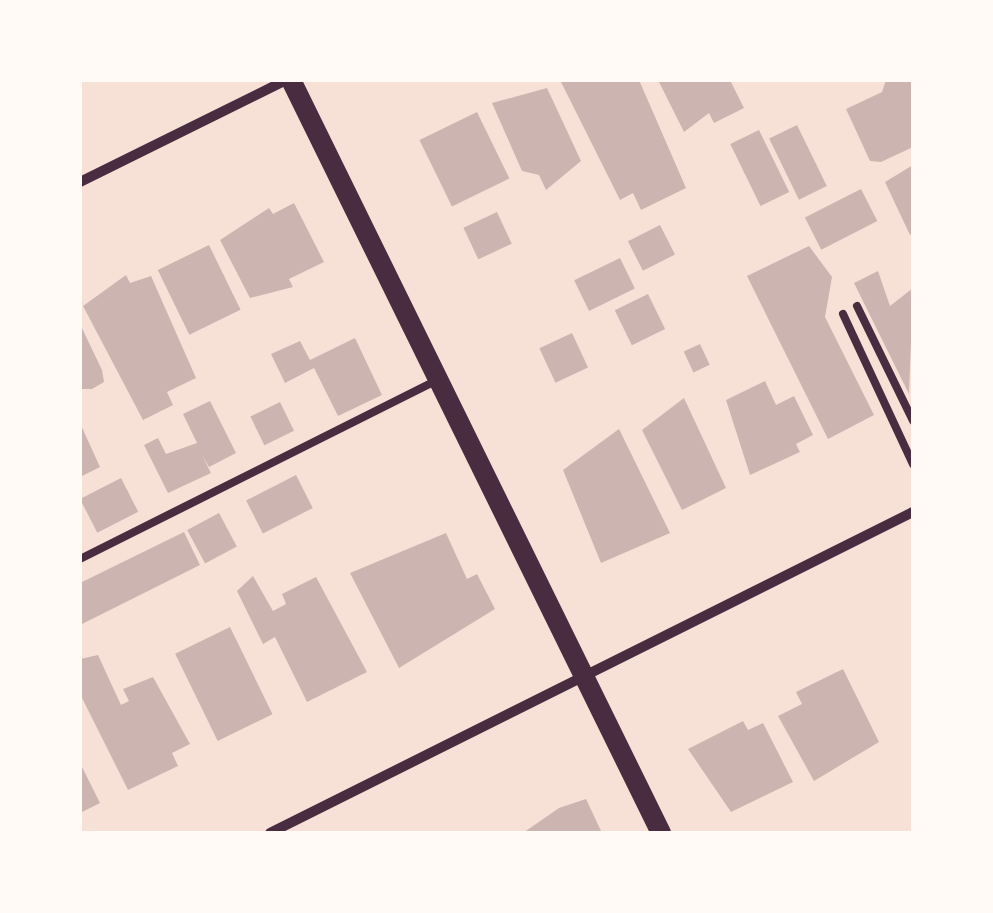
<!DOCTYPE html>
<style>
body{margin:0}
#map{position:relative;width:993px;height:913px;overflow:hidden;background:#f7e1d7;font-family:"Public Sans",sans-serif}
div>[style]{position:absolute}
.building>*{inset:0;background:#ccb4b1;transform-origin:0 0}
.service>*{height:8px;margin:-4px;padding:0 4px;transform-origin:4px;border-radius:4px;background:#4a2c40}
.minor>*{height:10px;margin:-5px;padding:0 5px;transform-origin:5px;border-radius:5px;background:#4a2c40}
.secondary>*{height:20px;margin:-10px;padding:0 10px;transform-origin:10px;border-radius:10px;background:#4a2c40}
span{translate:-50% -50%;white-space:nowrap;text-align:center;line-height:1.15;-webkit-text-stroke:9px #fffaf5;paint-order:stroke}
.frame{position:absolute;inset:0;border:82px solid #fffaf5;pointer-events:none}
</style>
<div id="map">
<div class="building">
<i style="clip-path:polygon(560px 80px,639px 80px,686px 188px,641px 210px,633px 193px,620px 200px)"></i>
<i style="clip-path:polygon(658px 80px,730px 80px,744px 108px,714px 123px,709px 113px,684px 132px)"></i>
<i style="clip-path:polygon(886px 80px,913px 80px,913px 147px,881px 162px,870px 161px,846px 109px,882px 92px)"></i>
<i style="clip-path:polygon(547px 88px,581px 161px,546px 190px,539px 175px,522px 171px,492px 103px)"></i>
<i style="left:477px;top:112px;width:74px;height:64px;rotate:64deg"></i>
<i style="left:797px;top:125px;width:68px;height:31px;rotate:64deg"></i>
<i style="left:759px;top:130px;width:69px;height:32px;rotate:64deg"></i>
<i style="clip-path:polygon(913px 165px,913px 234px,910px 235px,885px 182px)"></i>
<i style="left:861px;top:189px;width:36px;height:63px;rotate:63deg"></i>
<i style="clip-path:polygon(294px 203px,324px 262px,289px 279px,293px 287px,250px 298px,220px 240px,269px 208px,273px 214px)"></i>
<i style="left:497px;top:212px;width:35px;height:37px;rotate:65deg"></i>
<i style="left:660px;top:225px;width:33px;height:36px;rotate:63deg"></i>
<i style="left:209px;top:245px;width:72px;height:57px;rotate:64deg"></i>
<i style="clip-path:polygon(809px 246px,832px 277px,825px 317px,874px 415px,828px 439px,747px 276px)"></i>
<i style="left:620px;top:258px;width:34px;height:51px;rotate:64deg"></i>
<i style="clip-path:polygon(878px 271px,890px 306px,913px 288px,909px 394px,854px 283px)"></i>
<i style="clip-path:polygon(126px 275px,130px 283px,151px 276px,196px 378px,167px 392px,173px 405px,143px 420px,83px 306px)"></i>
<i style="left:648px;top:294px;width:39px;height:37px;rotate:64deg"></i>
<i style="clip-path:polygon(80px 324px,102px 370px,104px 382px,92px 389px,80px 389px)"></i>
<i style="left:572px;top:333px;width:38px;height:36px;rotate:65deg"></i>
<i style="clip-path:polygon(355px 338px,382px 395px,338px 416px,314px 368px,285px 383px,271px 354px,300px 341px,310px 360px)"></i>
<i style="left:700px;top:344px;width:23px;height:18px;rotate:65deg"></i>
<i style="clip-path:polygon(765px 381px,776px 405px,794px 396px,813px 435px,796px 444px,800px 452px,750px 475px,726px 400px)"></i>
<i style="clip-path:polygon(684px 398px,726px 488px,682px 510px,642px 430px)"></i>
<i style="clip-path:polygon(210px 401px,236px 453px,209px 467px,202px 455px,211px 473px,168px 493px,144px 445px,158px 438px,166px 454px,197px 443px,183px 414px)"></i>
<i style="left:280px;top:402px;width:32px;height:33px;rotate:64deg"></i>
<i style="clip-path:polygon(80px 423px,100px 467px,80px 477px)"></i>
<i style="clip-path:polygon(619px 429px,670px 533px,601px 563px,563px 470px)"></i>
<i style="left:296px;top:475px;width:37px;height:56px;rotate:63deg"></i>
<i style="left:121px;top:478px;width:38px;height:46px;rotate:63deg"></i>
<i style="left:219px;top:513px;width:38px;height:36px;rotate:62deg"></i>
<i style="clip-path:polygon(184px 532px,200px 565px,80px 625px,80px 583px)"></i>
<i style="clip-path:polygon(446px 533px,467px 579px,477px 574px,495px 609px,399px 668px,350px 573px)"></i>
<i style="clip-path:polygon(253px 576px,273px 611px,286px 604px,282px 594px,316px 577px,367px 672px,307px 702px,275px 637px,263px 644px,237px 591px)"></i>
<i style="left:230px;top:627px;width:97px;height:61px;rotate:64deg"></i>
<i style="clip-path:polygon(98px 655px,121px 705px,129px 701px,123px 689px,153px 677px,190px 744px,172px 753px,178px 766px,128px 790px,80px 694px,80px 659px)"></i>
<i style="clip-path:polygon(843px 669px,879px 742px,814px 781px,778px 716px,802px 704px,796px 692px)"></i>
<i style="clip-path:polygon(743px 721px,748px 730px,763px 723px,793px 782px,731px 812px,688px 749px)"></i>
<i style="clip-path:polygon(80px 763px,100px 803px,80px 813px)"></i>
<i style="clip-path:polygon(586px 799px,602px 833px,523px 833px,559px 808px)"></i>
</div>
<div class="service">
<i style="left:857px;top:306px;width:128px;rotate:64deg"></i>
<i style="left:843px;top:314px;width:166px;rotate:65deg"></i>
<i style="left:80px;top:559px;width:396px;rotate:-26.6deg"></i>
</div>
<div class="minor">
<i style="left:80px;top:182px;width:230px;rotate:-26.3deg"></i>
<i style="left:270px;top:833px;width:719px;rotate:-26.53deg"></i>
</div>
<div class="secondary">
<i style="left:291px;top:80px;width:839px;rotate:63.83deg"></i>
</div>
<div class="frame"></div>
</div>
